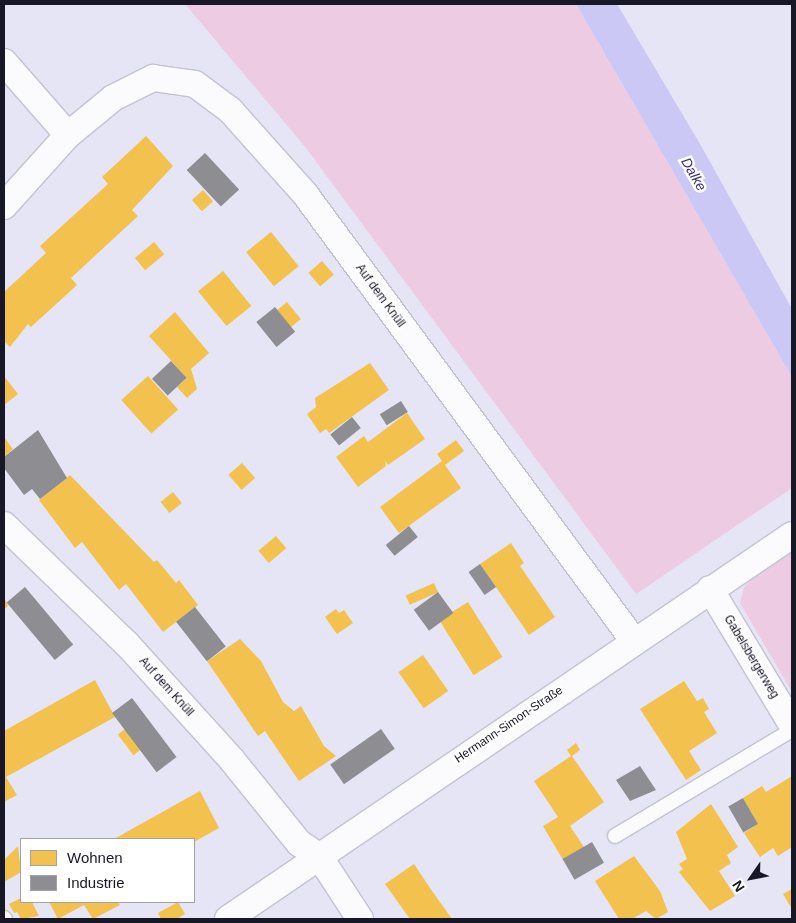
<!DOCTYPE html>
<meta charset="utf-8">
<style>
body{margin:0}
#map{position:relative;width:796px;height:923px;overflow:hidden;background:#e6e5f5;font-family:Arial,sans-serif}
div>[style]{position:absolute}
.green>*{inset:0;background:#edcbe3}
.water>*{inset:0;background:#cbc8f5}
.homes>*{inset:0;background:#f2c14e;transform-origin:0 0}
.industry>*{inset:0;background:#8d8d92;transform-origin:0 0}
.roads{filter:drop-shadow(1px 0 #c3c2d1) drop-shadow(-1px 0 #c3c2d1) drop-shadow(0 1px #c3c2d1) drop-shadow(0 -1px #c3c2d1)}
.service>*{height:14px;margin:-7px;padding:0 7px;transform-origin:7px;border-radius:7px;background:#fbfbfe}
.minor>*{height:26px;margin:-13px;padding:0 13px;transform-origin:13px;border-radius:13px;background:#fbfbfe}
span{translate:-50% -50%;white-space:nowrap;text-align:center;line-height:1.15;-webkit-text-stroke:5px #fff;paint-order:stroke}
.street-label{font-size:12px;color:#181728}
.water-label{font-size:14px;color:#3f307f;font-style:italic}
.frame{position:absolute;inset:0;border:5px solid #181728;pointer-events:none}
.legend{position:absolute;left:20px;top:838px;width:175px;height:65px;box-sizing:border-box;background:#fff;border:1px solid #a3a2a9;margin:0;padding:6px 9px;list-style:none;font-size:15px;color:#181728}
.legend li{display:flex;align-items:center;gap:10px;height:25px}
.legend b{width:25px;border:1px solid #a3a2a9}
.north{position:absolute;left:726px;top:853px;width:50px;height:50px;-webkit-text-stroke:4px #fff;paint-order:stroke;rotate:237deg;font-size:14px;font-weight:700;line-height:20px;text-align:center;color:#181728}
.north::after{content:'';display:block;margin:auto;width:18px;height:22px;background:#181728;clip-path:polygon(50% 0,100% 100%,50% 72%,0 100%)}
</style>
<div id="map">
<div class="green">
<i style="clip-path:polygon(185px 4px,576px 4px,792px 377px,792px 488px,636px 594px,306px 148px)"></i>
<i style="clip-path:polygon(792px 551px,792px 692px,740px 603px,744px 587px,753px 578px)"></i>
</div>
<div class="water">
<i style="clip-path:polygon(576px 4px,617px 4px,700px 144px,792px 309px,792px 377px)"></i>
</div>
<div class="homes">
<i style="clip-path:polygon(146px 136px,173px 166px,132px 210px,138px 216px,71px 278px,77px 285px,31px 327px,28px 324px,10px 347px,4px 341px,4px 292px,46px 253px,40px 246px,108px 184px,102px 177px)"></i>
<i style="left:203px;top:190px;width:15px;height:15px;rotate:48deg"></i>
<i style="left:271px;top:232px;width:44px;height:32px;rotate:51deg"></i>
<i style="left:154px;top:242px;width:16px;height:25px;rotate:50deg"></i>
<i style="left:322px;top:261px;width:18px;height:18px;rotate:49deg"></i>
<i style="left:223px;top:271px;width:45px;height:32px;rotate:51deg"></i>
<i style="left:287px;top:302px;width:22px;height:13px;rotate:51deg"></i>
<i style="clip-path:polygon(175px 312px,209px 353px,191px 369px,197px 389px,187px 398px,177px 387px,187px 378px,149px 336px)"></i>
<i style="clip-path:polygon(370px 363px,389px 390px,329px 433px,326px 429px,320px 433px,307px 414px,316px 407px,315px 398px)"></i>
<i style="clip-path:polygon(4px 376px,18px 394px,4px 405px)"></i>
<i style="left:148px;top:376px;width:45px;height:36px;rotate:48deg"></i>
<i style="clip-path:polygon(407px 413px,425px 439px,388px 465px,385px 461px,386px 466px,358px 487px,336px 457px,364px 436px,368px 442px)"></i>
<i style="clip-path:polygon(4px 437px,13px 449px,4px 457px)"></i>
<i style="clip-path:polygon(456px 440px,464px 451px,445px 465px,461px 488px,399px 533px,380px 507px,442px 461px,437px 454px)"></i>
<i style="left:242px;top:463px;width:20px;height:18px;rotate:49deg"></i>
<i style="clip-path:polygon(70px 475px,154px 562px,157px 560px,176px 583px,179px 580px,198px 605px,163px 632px,126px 584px,119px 590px,82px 542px,75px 548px,39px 500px)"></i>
<i style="left:173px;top:492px;width:14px;height:16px;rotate:51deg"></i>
<i style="left:276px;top:536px;width:16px;height:23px;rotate:50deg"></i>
<i style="clip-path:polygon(511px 543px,524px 563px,520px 566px,555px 617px,529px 635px,480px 564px)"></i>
<i style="left:434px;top:583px;width:10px;height:31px;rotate:66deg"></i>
<i style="clip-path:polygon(4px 597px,8px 606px,4px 609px)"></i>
<i style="left:468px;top:602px;width:65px;height:34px;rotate:58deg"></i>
<i style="clip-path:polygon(336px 609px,339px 613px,344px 610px,353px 623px,337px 634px,325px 617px)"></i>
<i style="clip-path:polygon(240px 639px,261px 661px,283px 702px,294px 711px,301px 706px,324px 746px,336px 756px,299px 781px,265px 731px,258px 736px,207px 661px)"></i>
<i style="left:423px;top:655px;width:44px;height:30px;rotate:55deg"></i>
<i style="clip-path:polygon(95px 680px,115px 717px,6px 777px,17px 795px,4px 802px,4px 731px)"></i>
<i style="clip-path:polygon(684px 681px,697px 701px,703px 698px,709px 709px,704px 712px,717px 733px,689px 751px,701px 770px,686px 780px,640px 709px)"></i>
<i style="left:125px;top:729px;width:26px;height:9px;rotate:53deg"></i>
<i style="clip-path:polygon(576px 743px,580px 750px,572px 756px,604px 802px,570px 826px,584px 847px,563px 860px,543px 826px,558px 817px,534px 781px,571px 756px,567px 750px)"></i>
<i style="clip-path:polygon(792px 776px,792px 847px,778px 856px,773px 848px,760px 857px,744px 833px,758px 824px,743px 798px,762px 786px,766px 792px)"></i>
<i style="clip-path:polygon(200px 791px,219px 828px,194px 842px,114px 839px)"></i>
<i style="clip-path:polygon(711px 804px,738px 847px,727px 855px,731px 863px,719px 871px,735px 896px,710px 911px,679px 872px,683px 869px,679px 864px,687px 859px,676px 832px)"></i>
<i style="clip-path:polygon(18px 846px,21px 872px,4px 882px,4px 860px)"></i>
<i style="clip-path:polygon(634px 856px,660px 891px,668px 912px,656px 919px,646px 911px,632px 919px,619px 919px,595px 881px)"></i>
<i style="clip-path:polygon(414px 864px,432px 891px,452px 919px,410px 919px,385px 884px)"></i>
<i style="clip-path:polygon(792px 889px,792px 909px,783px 894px)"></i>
<i style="clip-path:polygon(21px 898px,32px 902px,39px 916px,21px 919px,17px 912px,14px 913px,9px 904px)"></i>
<i style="clip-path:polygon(49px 902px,118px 902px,120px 905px,93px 919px,84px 905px,58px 919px)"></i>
<i style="clip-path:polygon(178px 902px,185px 914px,177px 919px,161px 919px,158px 913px)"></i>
</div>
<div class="industry">
<i style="left:205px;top:153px;width:50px;height:25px;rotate:47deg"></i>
<i style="left:275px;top:307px;width:32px;height:24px;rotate:51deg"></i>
<i style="left:171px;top:361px;width:23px;height:26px;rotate:47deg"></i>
<i style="left:401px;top:401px;width:13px;height:25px;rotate:58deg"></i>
<i style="left:352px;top:417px;width:14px;height:28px;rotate:51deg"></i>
<i style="clip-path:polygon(38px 430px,67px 478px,40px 499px,32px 489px,24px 495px,4px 468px,4px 457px)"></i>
<i style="left:409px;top:526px;width:14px;height:30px;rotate:51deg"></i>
<i style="left:480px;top:564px;width:28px;height:14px;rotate:55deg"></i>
<i style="left:25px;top:587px;width:75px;height:24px;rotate:50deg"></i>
<i style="left:438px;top:592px;width:26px;height:30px;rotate:54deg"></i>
<i style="left:195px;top:607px;width:50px;height:24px;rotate:52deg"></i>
<i style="left:132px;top:698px;width:74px;height:25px;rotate:53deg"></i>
<i style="left:381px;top:729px;width:24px;height:62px;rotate:55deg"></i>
<i style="clip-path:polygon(640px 766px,656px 790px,630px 801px,616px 780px)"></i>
<i style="left:743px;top:798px;width:30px;height:17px;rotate:60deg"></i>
<i style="left:592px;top:842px;width:24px;height:34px;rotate:60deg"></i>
</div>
<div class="roads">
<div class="service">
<i style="left:615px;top:836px;width:206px;rotate:-30.9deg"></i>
<i style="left:4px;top:918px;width:1px;rotate:45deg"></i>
</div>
<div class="minor">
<i style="left:4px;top:62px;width:97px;rotate:48.8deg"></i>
<i style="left:4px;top:206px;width:96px;rotate:-48deg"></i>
<i style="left:68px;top:135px;width:58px;rotate:-39.4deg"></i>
<i style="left:113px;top:98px;width:45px;rotate:-26.6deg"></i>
<i style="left:153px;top:78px;width:42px;rotate:8.1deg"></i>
<i style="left:195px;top:84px;width:44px;rotate:36.6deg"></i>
<i style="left:230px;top:110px;width:113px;rotate:48.2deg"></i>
<i style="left:305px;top:194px;width:555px;rotate:53.65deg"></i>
<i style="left:4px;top:525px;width:171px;rotate:44.1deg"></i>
<i style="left:127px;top:644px;width:156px;rotate:47.8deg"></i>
<i style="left:232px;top:760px;width:107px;rotate:51.1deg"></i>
<i style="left:299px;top:843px;width:24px;rotate:33deg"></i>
<i style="left:319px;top:856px;width:75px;rotate:56.9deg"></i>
<i style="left:710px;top:589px;width:159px;rotate:58.9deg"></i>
<i style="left:228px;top:919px;width:682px;rotate:-34.25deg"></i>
</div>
</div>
<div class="street-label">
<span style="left:380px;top:296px;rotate:54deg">Auf dem Knüll</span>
<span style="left:751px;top:657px;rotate:59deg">Gabelsbergerweg</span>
<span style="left:166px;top:687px;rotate:48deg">Auf dem Knüll</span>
<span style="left:509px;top:725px;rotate:-34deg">Hermann-Simon-Straße</span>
</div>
<div class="water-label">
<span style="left:694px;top:174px;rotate:60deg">Dalke</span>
</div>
<div class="frame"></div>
<ul class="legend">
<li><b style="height:14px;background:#f2c14e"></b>Wohnen</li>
<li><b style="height:14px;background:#8d8d92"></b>Industrie</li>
</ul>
<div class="north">N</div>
</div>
